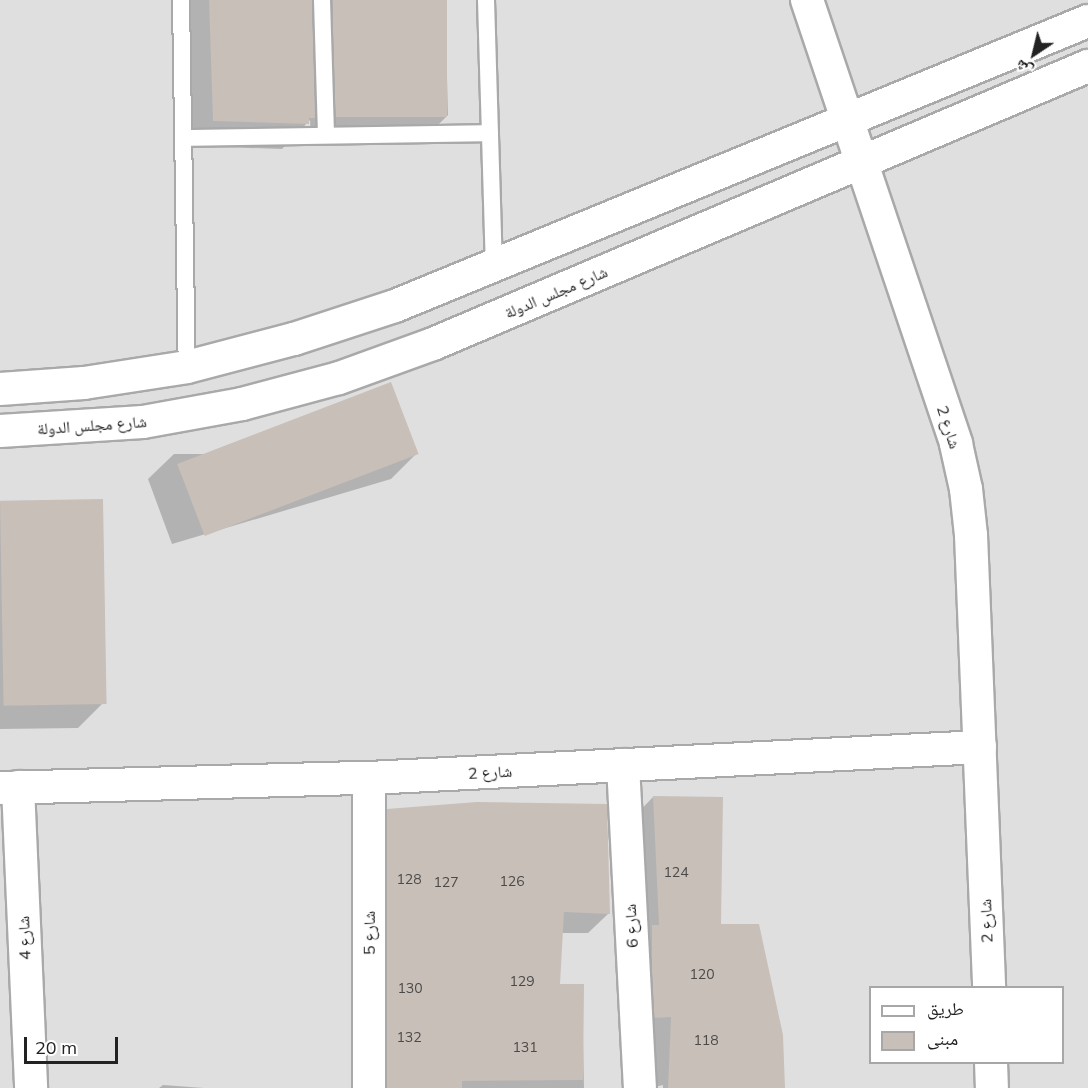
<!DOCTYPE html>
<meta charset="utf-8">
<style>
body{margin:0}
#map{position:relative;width:1088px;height:1088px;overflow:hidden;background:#f2efe9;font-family:Mulish,"Noto Naskh Arabic",sans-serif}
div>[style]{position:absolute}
.residential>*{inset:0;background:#e0dfdf}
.shadow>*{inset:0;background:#0003}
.building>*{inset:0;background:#c7bfb8;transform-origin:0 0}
.roads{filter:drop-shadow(2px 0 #a9a9a9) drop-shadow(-2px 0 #a9a9a9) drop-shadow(0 2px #a9a9a9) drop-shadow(0 -2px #a9a9a9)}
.lane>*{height:16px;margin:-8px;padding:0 8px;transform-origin:8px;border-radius:8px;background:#fff}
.street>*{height:32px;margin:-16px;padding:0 16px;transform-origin:16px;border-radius:16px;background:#fff}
span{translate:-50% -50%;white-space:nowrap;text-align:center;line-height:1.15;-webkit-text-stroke:4.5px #fff;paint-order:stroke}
.number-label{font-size:14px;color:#4b4948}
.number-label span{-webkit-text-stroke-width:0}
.street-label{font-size:16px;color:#222}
.legend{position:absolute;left:869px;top:986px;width:195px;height:78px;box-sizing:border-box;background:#fff;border:2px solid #a7a7a7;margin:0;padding:8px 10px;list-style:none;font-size:18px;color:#222}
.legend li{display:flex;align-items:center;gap:12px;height:30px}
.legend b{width:30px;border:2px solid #a7a7a7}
.north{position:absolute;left:1004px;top:24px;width:60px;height:60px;-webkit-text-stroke:4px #fff;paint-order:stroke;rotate:215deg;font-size:16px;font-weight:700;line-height:24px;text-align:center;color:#222}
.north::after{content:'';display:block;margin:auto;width:21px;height:27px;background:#222;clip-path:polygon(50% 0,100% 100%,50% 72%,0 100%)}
.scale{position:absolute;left:24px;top:1037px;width:94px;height:27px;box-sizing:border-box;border:3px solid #222;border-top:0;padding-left:8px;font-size:18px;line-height:21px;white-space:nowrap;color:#222;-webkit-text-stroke:4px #fff;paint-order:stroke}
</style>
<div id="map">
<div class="residential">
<i style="clip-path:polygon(evenodd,0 0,1088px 0,1088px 1088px,0 1088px,0 0,870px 988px,1062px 988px,1062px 1062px,870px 1062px,870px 988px)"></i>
</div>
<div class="shadow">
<i style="clip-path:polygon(183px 0,445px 0,448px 115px,423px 140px,311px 142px,310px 120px,282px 149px,188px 146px)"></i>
<i style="clip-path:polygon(174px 454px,416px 454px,391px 479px,172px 544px,148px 479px)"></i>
<i style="clip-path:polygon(0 502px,103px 703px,78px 728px,0 729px)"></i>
<i style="clip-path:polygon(653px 797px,719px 926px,784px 1088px,663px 1088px,663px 1085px,650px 1088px,634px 817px)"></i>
<i style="clip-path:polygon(388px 811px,609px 913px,588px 933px,561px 933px,559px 986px,582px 985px,584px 1088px,367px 1088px,367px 831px)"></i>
<i style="clip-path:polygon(163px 1085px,204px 1088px,159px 1088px)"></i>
</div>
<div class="building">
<i style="clip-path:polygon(209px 0,312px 0,315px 118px,309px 118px,309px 124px,213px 121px)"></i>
<i style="left:333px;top:0;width:114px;height:117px"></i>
<i style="left:391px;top:382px;width:77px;height:229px;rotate:69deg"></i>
<i style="left:103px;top:499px;width:205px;height:103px;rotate:89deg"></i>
<i style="clip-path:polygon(653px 796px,723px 797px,721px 924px,759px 924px,783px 1035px,785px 1088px,668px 1088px,671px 1017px,654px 1018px,652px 971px,652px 925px,659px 925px)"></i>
<i style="clip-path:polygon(477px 802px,607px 804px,610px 914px,564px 912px,560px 984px,584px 984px,583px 1080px,462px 1081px,462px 1088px,387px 1088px,387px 809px)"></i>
</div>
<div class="roads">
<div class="lane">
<i style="left:181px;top:0;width:367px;rotate:89.1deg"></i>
<i style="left:322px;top:0;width:135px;rotate:88.3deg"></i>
<i style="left:486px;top:0;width:267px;rotate:88.3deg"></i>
<i style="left:184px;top:138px;width:306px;rotate:-0.9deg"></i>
</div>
<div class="street">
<i style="left:807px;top:0;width:468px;rotate:71.4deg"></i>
<i style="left:956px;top:444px;width:46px;rotate:77.5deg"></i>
<i style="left:966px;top:489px;width:46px;rotate:83.8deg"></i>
<i style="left:971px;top:535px;width:453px;rotate:87.7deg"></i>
<i style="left:0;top:389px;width:84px;rotate:-4.1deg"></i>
<i style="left:84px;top:383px;width:104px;rotate:-8.8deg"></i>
<i style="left:187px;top:367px;width:111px;rotate:-14.7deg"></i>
<i style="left:294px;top:339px;width:106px;rotate:-18.1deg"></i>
<i style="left:395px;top:306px;width:749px;rotate:-22.36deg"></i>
<i style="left:0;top:431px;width:143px;rotate:-3.6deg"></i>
<i style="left:143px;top:422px;width:101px;rotate:-10.3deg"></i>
<i style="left:242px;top:404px;width:100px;rotate:-15deg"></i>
<i style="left:339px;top:378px;width:100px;rotate:-19.9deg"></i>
<i style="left:433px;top:344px;width:712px;rotate:-23deg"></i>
<i style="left:623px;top:765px;width:323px;rotate:87deg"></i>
<i style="left:18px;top:787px;width:301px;rotate:87.5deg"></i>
<i style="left:0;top:788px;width:369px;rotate:-1.6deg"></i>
<i style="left:369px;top:778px;width:612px;rotate:-2.9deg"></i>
<i style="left:991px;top:1062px;width:26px;rotate:88deg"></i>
<i style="left:369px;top:1088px;width:310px;rotate:-90deg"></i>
</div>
</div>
<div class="number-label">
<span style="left:676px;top:872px">124</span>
<span style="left:409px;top:879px">128</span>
<span style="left:512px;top:881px">126</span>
<span style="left:446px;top:882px">127</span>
<span style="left:702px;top:974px">120</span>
<span style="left:522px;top:981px">129</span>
<span style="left:410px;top:988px">130</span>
<span style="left:409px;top:1037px">132</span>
<span style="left:706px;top:1040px">118</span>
<span style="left:525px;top:1047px">131</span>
</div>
<div class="street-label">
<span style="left:556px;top:292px;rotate:-23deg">شارع مجلس الدولة</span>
<span style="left:92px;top:425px;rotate:-4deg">شارع مجلس الدولة</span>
<span style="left:949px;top:427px;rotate:72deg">شارع 2</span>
<span style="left:490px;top:772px;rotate:-3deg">شارع 2</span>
<span style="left:986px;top:921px;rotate:-92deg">شارع 2</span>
<span style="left:631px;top:926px;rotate:-93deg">شارع 6</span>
<span style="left:369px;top:933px;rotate:-90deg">شارع 5</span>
<span style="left:24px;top:938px;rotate:-92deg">شارع 4</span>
</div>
<ul class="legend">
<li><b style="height:8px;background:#fff"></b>طريق</li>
<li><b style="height:16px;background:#c7bfb8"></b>مبنى</li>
</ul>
<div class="north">ش</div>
<div class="scale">20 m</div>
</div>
